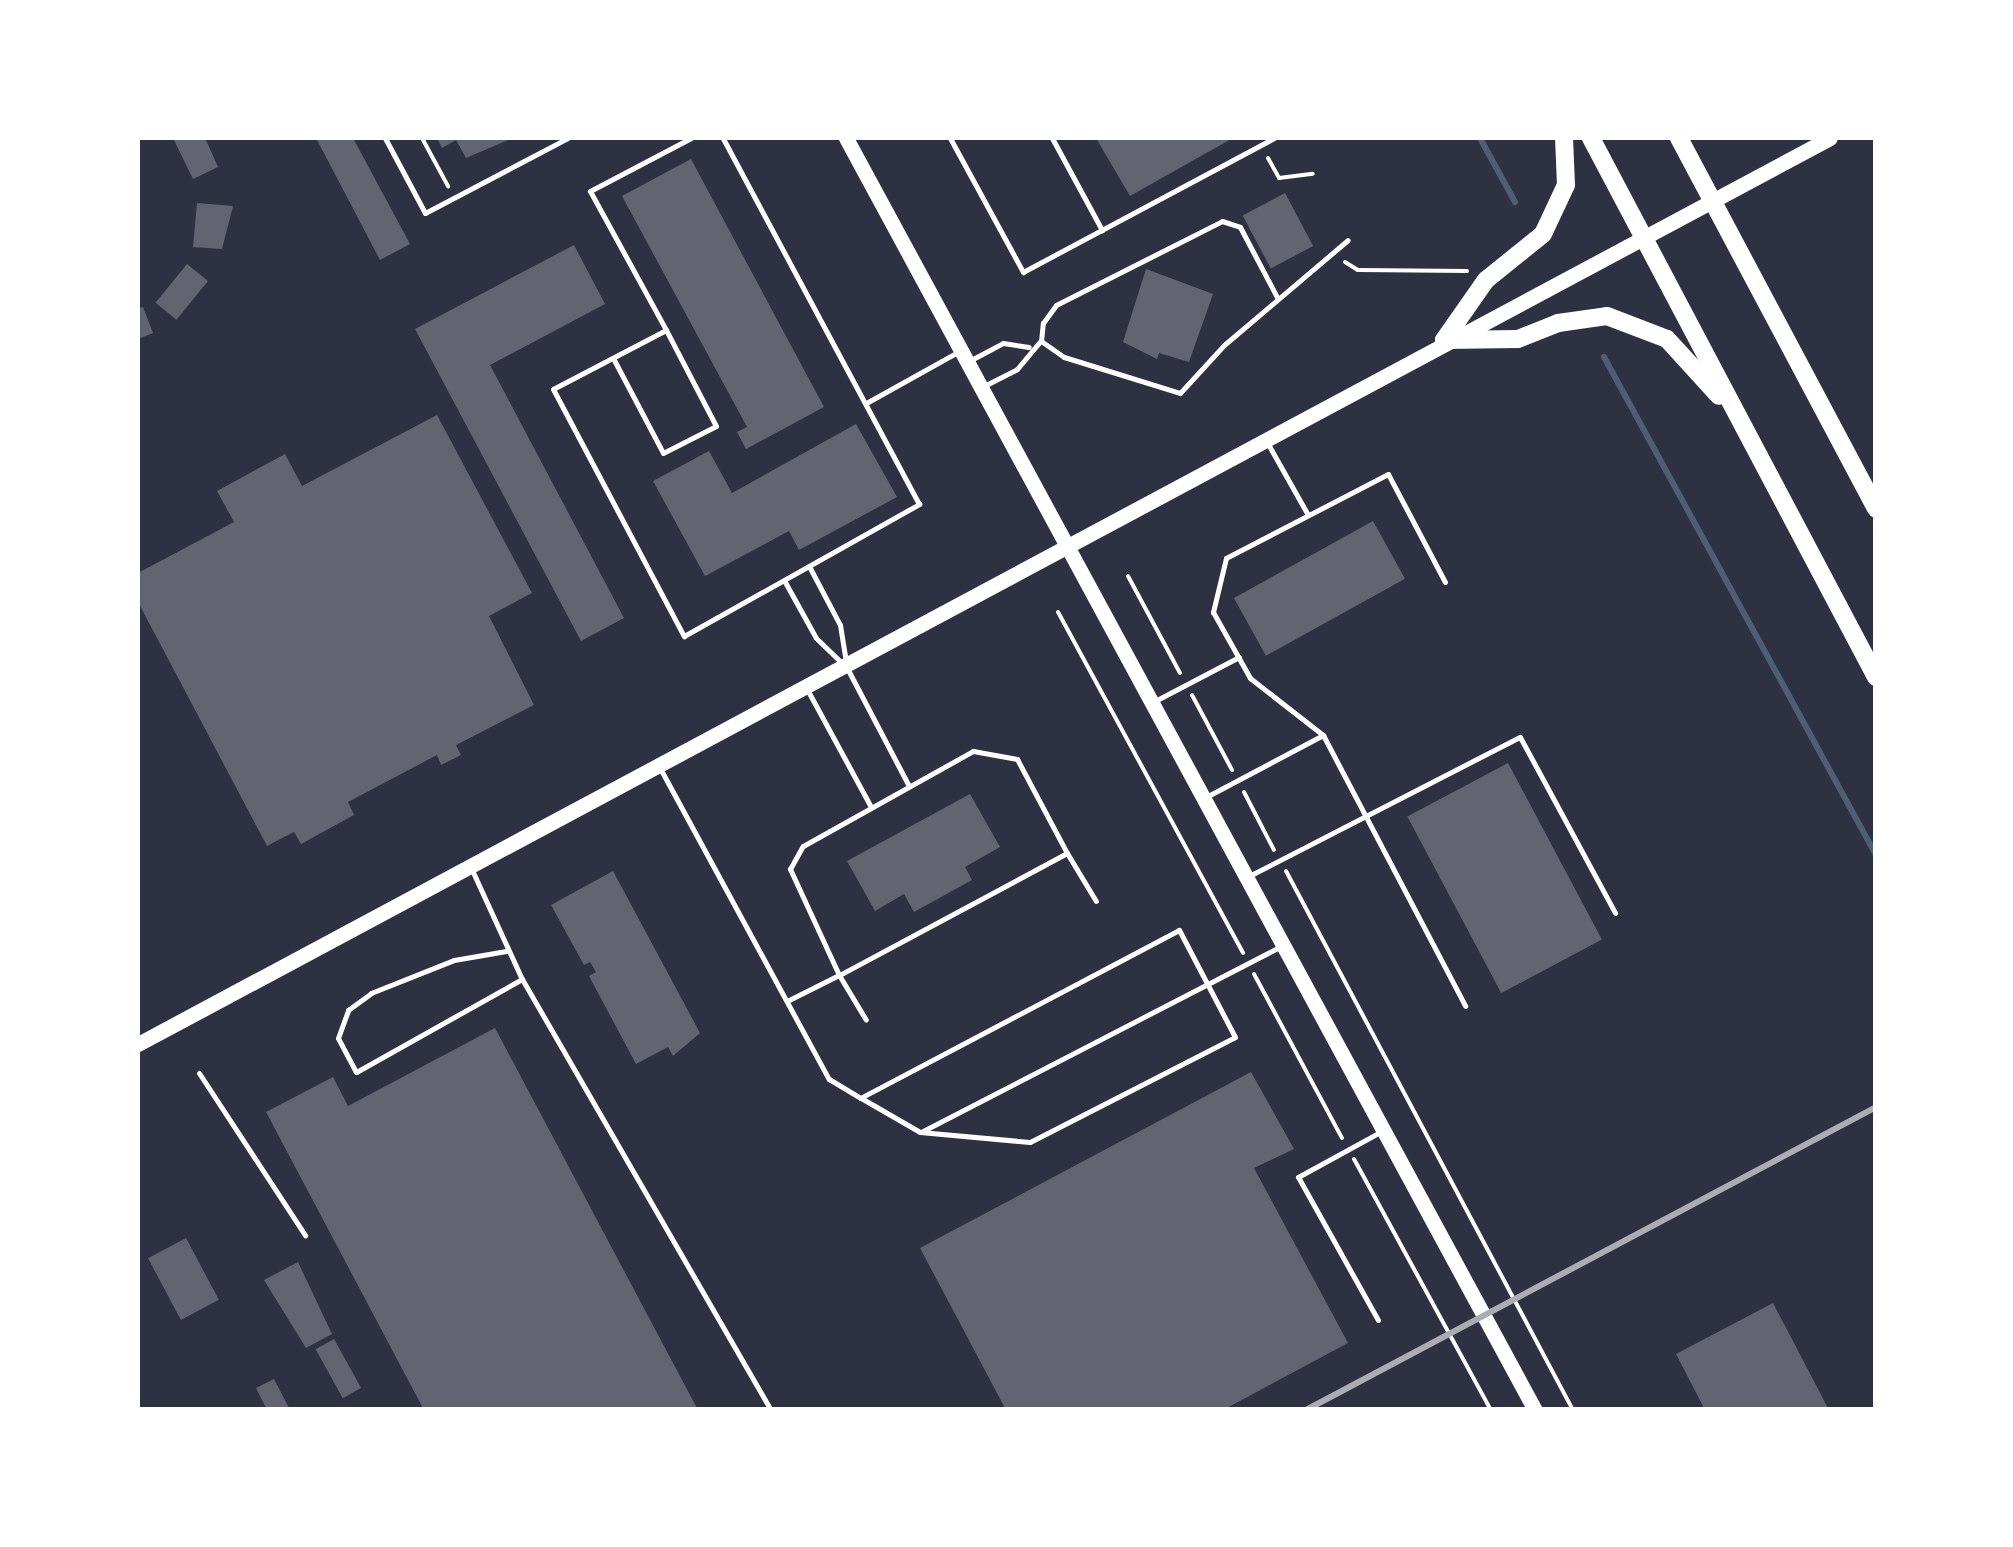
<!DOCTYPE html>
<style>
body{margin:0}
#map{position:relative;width:2013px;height:1547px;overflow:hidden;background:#2d3142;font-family:"PT Sans",sans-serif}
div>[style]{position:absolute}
.stream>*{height:6px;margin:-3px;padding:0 3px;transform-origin:3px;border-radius:3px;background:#4f5d75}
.building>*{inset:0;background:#626471;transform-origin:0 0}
.path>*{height:4px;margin:-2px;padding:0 2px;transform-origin:2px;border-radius:2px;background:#fff}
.service>*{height:5px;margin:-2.5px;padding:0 2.5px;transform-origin:2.5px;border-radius:2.5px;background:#fff}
.secondary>*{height:15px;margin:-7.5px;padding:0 7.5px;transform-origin:7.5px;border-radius:7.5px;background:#fff}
.trunk>*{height:18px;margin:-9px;padding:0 9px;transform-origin:9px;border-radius:9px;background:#fff}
.rail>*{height:6px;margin:-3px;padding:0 3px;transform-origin:3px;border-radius:3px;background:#abadb3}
span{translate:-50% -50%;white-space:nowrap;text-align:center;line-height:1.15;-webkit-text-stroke:9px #fff;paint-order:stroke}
.frame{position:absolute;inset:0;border:140px solid #fff;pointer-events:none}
</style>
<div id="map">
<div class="stream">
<i style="left:1480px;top:138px;width:73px;rotate:61.3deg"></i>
<i style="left:1604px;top:357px;width:567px;rotate:61.36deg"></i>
</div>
<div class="building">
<i style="clip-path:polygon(173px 138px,211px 138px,206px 140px,218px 167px,193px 179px)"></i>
<i style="clip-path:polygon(316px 138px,353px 138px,410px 244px,380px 260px)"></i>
<i style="clip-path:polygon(437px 138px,513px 138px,466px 158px,456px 140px,442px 148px)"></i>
<i style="clip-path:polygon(1096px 138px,1233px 138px,1130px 196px)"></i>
<i style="clip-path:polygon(691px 159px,824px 407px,746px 449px,737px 432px,747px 427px,622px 196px)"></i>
<i style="left:1285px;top:193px;width:60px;height:48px;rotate:62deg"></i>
<i style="clip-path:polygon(197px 203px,233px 206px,222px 249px,193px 247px)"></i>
<i style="clip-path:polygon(574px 245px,605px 304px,490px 365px,624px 618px,581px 641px,415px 329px)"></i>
<i style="left:187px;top:264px;width:27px;height:50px;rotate:39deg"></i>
<i style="clip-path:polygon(1146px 269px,1213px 294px,1189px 362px,1159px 353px,1157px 359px,1123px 342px)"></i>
<i style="clip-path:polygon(143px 307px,153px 333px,138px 339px,138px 309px)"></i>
<i style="clip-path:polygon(437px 415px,532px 593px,489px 616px,534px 705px,456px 745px,461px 755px,441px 765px,437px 755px,348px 802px,354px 815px,301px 844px,294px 832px,267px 846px,138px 602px,138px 573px,234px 522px,217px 491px,285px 454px,302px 486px)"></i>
<i style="clip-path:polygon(856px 424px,897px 497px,799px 550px,789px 531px,705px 576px,653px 481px,709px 451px,732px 493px)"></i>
<i style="left:1373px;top:521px;width:66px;height:159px;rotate:61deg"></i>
<i style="left:1508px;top:763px;width:200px;height:114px;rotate:62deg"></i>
<i style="clip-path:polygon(970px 794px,1000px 847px,965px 867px,972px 880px,914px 912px,904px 894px,875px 911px,847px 861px)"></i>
<i style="clip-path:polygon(613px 871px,700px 1033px,673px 1056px,668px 1047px,636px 1064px,589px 976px,596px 972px,590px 962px,584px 965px,551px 905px)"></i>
<i style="clip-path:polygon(495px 1028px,698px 1410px,424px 1410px,266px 1112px,333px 1077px,348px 1106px)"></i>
<i style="clip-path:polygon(1251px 1072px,1294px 1149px,1254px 1168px,1348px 1343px,1223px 1410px,1006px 1410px,920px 1248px)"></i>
<i style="left:186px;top:1238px;width:70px;height:43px;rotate:62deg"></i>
<i style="clip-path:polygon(298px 1262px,332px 1334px,306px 1348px,264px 1280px)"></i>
<i style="clip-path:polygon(1773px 1303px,1829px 1410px,1705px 1410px,1676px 1354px)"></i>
<i style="left:334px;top:1339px;width:56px;height:21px;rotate:61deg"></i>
<i style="clip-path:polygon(274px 1379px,290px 1410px,267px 1410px,256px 1388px)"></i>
</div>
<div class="path">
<i style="left:422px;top:138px;width:55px;rotate:61.6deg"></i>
<i style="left:1268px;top:158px;width:23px;rotate:61deg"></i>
<i style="left:1279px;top:178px;width:34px;rotate:-7deg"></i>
<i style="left:1345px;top:262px;width:15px;rotate:32deg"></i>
<i style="left:1358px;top:270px;width:109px;rotate:0.5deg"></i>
<i style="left:1128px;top:576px;width:110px;rotate:61.8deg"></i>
<i style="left:1058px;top:612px;width:388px;rotate:61.5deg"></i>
<i style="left:1192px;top:695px;width:85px;rotate:61.9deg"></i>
<i style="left:1244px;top:792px;width:65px;rotate:62.7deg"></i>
<i style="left:1286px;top:871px;width:611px;rotate:61.97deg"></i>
<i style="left:1254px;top:974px;width:186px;rotate:61.8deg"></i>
<i style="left:1354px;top:1159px;width:286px;rotate:61.4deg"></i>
</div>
<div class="service">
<i style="left:385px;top:138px;width:85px;rotate:61.9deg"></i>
<i style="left:425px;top:213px;width:161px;rotate:-27.7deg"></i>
<i style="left:691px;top:138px;width:114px;rotate:152.3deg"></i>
<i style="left:590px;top:191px;width:158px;rotate:61.3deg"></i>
<i style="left:666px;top:330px;width:127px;rotate:152.4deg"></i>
<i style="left:553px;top:389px;width:280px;rotate:62.1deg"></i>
<i style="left:684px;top:636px;width:270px;rotate:-29.3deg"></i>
<i style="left:919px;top:504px;width:415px;rotate:-118.2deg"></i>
<i style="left:950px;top:138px;width:153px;rotate:61.4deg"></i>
<i style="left:1023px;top:272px;width:285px;rotate:-28.1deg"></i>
<i style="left:1052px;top:138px;width:105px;rotate:61.5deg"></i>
<i style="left:1041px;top:341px;width:28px;rotate:35deg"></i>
<i style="left:1064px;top:357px;width:121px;rotate:17.2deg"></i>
<i style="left:1180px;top:393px;width:65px;rotate:-47.5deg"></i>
<i style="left:1224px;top:345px;width:162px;rotate:-40.3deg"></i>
<i style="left:1041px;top:341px;width:18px;rotate:-84deg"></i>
<i style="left:1043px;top:323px;width:22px;rotate:-54deg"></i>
<i style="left:1056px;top:305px;width:186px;rotate:-26.8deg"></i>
<i style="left:1222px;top:221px;width:19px;rotate:18deg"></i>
<i style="left:1240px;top:227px;width:81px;rotate:62.2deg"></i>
<i style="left:613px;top:358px;width:107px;rotate:62.2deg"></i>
<i style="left:663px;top:453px;width:59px;rotate:-27deg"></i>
<i style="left:716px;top:426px;width:108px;rotate:-117.5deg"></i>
<i style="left:971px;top:360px;width:36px;rotate:-28deg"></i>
<i style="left:1003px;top:343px;width:26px;rotate:9deg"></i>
<i style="left:984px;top:386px;width:37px;rotate:-27deg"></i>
<i style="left:1017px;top:369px;width:35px;rotate:-50deg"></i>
<i style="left:868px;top:402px;width:103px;rotate:-29.1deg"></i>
<i style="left:1268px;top:444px;width:81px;rotate:60.6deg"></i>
<i style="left:810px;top:568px;width:64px;rotate:62.2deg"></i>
<i style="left:840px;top:625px;width:44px;rotate:80.8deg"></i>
<i style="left:847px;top:668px;width:133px;rotate:62.3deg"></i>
<i style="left:785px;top:582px;width:64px;rotate:61deg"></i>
<i style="left:816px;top:638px;width:36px;rotate:44deg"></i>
<i style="left:1445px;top:582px;width:122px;rotate:-117.8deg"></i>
<i style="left:1388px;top:474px;width:182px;rotate:152.6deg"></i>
<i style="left:1226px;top:558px;width:56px;rotate:103.5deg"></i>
<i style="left:1213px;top:612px;width:76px;rotate:60.7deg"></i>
<i style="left:1250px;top:678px;width:93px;rotate:38deg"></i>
<i style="left:1323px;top:735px;width:306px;rotate:62.3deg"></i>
<i style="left:808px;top:691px;width:132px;rotate:61.5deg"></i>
<i style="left:1153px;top:702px;width:97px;rotate:-27.6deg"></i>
<i style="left:973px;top:751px;width:45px;rotate:10.3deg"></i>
<i style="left:1017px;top:759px;width:106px;rotate:62deg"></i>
<i style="left:1067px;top:853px;width:259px;rotate:151.8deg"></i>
<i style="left:839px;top:975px;width:117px;rotate:-114.8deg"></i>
<i style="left:790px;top:869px;width:26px;rotate:-61deg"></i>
<i style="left:803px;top:846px;width:195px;rotate:-29.2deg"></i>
<i style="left:661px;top:770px;width:352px;rotate:61.5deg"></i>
<i style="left:829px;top:1079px;width:37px;rotate:31deg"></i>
<i style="left:861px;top:1098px;width:68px;rotate:30deg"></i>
<i style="left:920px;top:1132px;width:110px;rotate:5.2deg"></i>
<i style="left:1030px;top:1142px;width:230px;rotate:-27.1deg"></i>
<i style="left:1235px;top:1037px;width:121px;rotate:-117.6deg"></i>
<i style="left:1179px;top:930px;width:360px;rotate:152.2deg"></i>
<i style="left:1206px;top:797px;width:132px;rotate:-27.9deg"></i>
<i style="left:1067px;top:853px;width:56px;rotate:58.9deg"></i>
<i style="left:472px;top:870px;width:120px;rotate:65.4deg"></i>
<i style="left:522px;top:979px;width:190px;rotate:150.7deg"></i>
<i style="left:356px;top:1072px;width:38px;rotate:-118deg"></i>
<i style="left:338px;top:1038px;width:30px;rotate:-70deg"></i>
<i style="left:348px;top:1010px;width:29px;rotate:-36deg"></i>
<i style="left:371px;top:993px;width:89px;rotate:-21.7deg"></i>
<i style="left:454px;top:960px;width:53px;rotate:-9.8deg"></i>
<i style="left:1251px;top:875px;width:302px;rotate:-27.2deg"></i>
<i style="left:1520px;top:737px;width:200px;rotate:61.6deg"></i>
<i style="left:522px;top:979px;width:498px;rotate:60deg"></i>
<i style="left:787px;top:1001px;width:58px;rotate:-26.6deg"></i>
<i style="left:839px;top:975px;width:52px;rotate:59deg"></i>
<i style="left:199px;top:1073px;width:194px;rotate:56.8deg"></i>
<i style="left:923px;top:1131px;width:404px;rotate:-27.3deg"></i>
<i style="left:1378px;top:1320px;width:164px;rotate:-119.2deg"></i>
<i style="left:1298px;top:1177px;width:96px;rotate:-28.7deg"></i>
</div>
<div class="secondary">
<i style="left:846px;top:138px;width:1447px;rotate:61.56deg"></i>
<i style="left:138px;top:1044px;width:1919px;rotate:-28.17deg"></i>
</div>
<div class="trunk">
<i style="left:1591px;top:138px;width:610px;rotate:62.13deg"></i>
<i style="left:1679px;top:138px;width:420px;rotate:62deg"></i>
<i style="left:1444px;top:340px;width:74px;rotate:-0.8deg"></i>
<i style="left:1518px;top:339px;width:43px;rotate:-21.8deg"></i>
<i style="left:1558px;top:323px;width:49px;rotate:-8.1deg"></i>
<i style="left:1607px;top:316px;width:64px;rotate:21deg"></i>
<i style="left:1667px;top:339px;width:77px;rotate:47.6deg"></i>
<i style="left:1444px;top:340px;width:73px;rotate:-55deg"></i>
<i style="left:1486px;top:280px;width:73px;rotate:-38.9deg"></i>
<i style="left:1543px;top:234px;width:54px;rotate:-64.9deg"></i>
<i style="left:1566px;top:185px;width:47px;rotate:-92.4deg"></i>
</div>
<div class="rail">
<i style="left:1306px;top:1410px;width:646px;rotate:-27.99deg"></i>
</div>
<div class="frame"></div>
</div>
